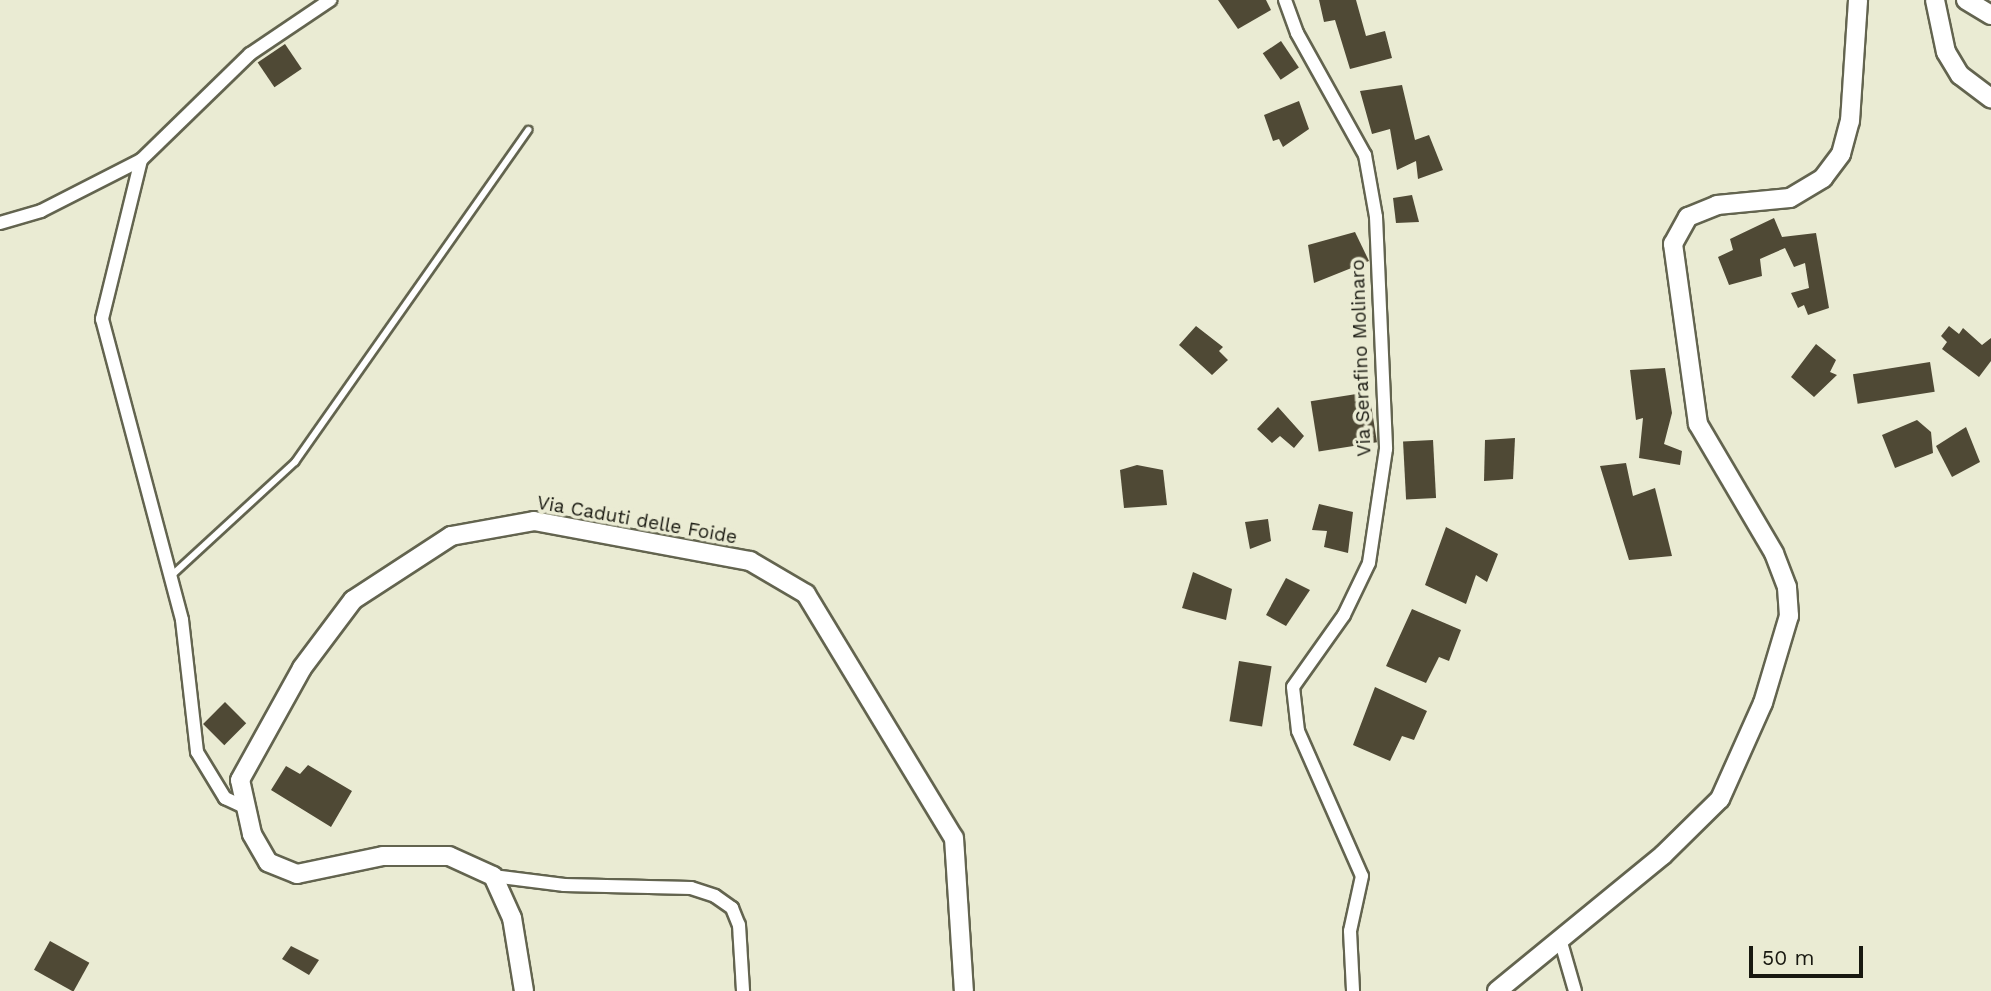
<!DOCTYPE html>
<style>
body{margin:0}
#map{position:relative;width:1991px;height:991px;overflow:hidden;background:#eaebd3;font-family:"Work Sans",sans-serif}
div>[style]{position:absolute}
.building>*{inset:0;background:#4f4935;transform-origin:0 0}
.roads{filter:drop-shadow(2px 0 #63644f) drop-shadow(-2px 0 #63644f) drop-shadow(0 2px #63644f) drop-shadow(0 -2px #63644f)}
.lane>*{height:6px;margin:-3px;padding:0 3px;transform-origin:3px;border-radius:3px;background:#fff}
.street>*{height:12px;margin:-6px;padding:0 6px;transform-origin:6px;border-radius:6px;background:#fff}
.secondary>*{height:18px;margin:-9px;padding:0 9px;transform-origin:9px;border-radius:9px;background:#fff}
span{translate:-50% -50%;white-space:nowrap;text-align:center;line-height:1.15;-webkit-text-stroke:7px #eaebd3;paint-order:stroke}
.street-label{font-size:19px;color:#181810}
.scale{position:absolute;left:1749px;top:946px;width:114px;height:32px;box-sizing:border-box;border:4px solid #181810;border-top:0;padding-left:9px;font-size:21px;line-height:24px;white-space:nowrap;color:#181810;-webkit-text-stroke:5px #eaebd3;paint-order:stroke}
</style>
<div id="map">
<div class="building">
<i style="clip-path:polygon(1218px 0,1266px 0,1271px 10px,1238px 29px)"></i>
<i style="clip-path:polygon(1319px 0,1356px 0,1366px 36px,1385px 31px,1392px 58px,1350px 69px,1335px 20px,1324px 22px)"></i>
<i style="left:1281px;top:41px;width:32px;height:22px;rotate:56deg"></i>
<i style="left:285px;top:44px;width:30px;height:33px;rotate:56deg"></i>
<i style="clip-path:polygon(1402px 85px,1415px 140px,1429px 135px,1443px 170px,1418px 179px,1416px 161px,1397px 170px,1390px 129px,1372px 134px,1360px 91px)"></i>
<i style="clip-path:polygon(1299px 101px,1309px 129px,1283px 147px,1279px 139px,1273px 141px,1264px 115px)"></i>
<i style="clip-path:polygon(1412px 195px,1419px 222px,1396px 223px,1393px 198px)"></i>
<i style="clip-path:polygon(1774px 218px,1782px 237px,1816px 233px,1829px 308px,1808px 315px,1804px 305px,1798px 308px,1791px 293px,1809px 288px,1805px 263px,1794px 267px,1785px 248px,1760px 259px,1762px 276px,1729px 285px,1718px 257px,1733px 250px,1730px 239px)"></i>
<i style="clip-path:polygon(1355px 232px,1369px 261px,1314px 283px,1308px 245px)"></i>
<i style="clip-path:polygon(1196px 326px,1223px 347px,1219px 351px,1228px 360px,1212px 375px,1179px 345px)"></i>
<i style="clip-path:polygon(1949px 326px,1959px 334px,1963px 328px,1982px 345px,1991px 338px,1991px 361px,1979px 377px,1942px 349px,1947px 342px,1941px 336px)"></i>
<i style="clip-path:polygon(1816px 344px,1836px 360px,1830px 372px,1837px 375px,1814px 397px,1791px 377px)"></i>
<i style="left:1930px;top:362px;width:30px;height:78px;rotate:81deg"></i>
<i style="clip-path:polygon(1665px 368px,1672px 413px,1664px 444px,1682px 451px,1680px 465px,1639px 458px,1643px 418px,1636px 420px,1630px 370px)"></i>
<i style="left:1369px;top:392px;width:51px;height:59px;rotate:81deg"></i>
<i style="clip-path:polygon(1278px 407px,1304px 436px,1294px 448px,1280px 436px,1272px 443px,1257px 429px)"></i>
<i style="clip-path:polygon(1917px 420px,1931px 432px,1933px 453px,1895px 468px,1882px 435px)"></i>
<i style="clip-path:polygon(1966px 427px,1980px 462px,1952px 477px,1936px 446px)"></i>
<i style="clip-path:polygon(1515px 438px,1513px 479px,1484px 481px,1485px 440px)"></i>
<i style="left:1433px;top:440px;width:58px;height:30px;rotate:87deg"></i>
<i style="clip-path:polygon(1626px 463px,1633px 496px,1655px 488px,1672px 556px,1629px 560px,1600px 466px)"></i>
<i style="clip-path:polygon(1137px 465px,1163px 470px,1167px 505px,1124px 508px,1120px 470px)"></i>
<i style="clip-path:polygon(1319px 504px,1353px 512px,1348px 553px,1324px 547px,1327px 531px,1312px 530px)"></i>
<i style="clip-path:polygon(1268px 519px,1271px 541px,1250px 549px,1245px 522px)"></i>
<i style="clip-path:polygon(1446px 527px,1498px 554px,1487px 582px,1476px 575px,1466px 604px,1425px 585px)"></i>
<i style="clip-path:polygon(1193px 572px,1232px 589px,1226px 620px,1182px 608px)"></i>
<i style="clip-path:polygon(1286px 578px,1310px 590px,1286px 626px,1266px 615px)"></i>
<i style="clip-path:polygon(1412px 609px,1461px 630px,1449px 661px,1439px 657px,1426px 683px,1386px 666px)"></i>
<i style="left:1239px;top:661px;width:33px;height:61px;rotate:9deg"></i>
<i style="clip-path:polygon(1375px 687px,1427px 711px,1414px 740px,1402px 736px,1390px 761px,1353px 745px)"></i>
<i style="left:225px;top:702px;width:30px;height:31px;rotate:45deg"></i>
<i style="clip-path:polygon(308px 765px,352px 791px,331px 827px,271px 790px,286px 766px,300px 774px)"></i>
<i style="left:50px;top:941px;width:45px;height:33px;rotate:29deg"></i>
<i style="clip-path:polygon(291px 946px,319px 960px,309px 975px,282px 959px)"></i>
</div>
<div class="roads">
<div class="lane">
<i style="left:170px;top:577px;width:170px;rotate:-42.6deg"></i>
<i style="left:295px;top:462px;width:406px;rotate:-54.9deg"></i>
</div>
<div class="street">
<i style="left:1285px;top:0;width:35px;rotate:70deg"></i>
<i style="left:1297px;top:33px;width:140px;rotate:60.9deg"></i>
<i style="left:1365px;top:155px;width:63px;rotate:79.9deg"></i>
<i style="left:1376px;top:217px;width:232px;rotate:87.5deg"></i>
<i style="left:1386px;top:449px;width:115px;rotate:98.5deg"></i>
<i style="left:1369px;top:563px;width:58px;rotate:115.7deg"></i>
<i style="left:1344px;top:615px;width:88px;rotate:125.3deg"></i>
<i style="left:1293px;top:687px;width:44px;rotate:83.5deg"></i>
<i style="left:1298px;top:731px;width:158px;rotate:66.2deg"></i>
<i style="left:1362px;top:876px;width:56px;rotate:102.3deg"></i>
<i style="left:1350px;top:931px;width:60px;rotate:87.1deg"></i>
<i style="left:141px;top:160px;width:164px;rotate:103.8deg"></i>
<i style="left:102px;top:319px;width:311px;rotate:75.1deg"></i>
<i style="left:182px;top:620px;width:133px;rotate:83.5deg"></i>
<i style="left:197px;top:752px;width:54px;rotate:58.7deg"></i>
<i style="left:225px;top:798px;width:19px;rotate:25deg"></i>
<i style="left:0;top:223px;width:43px;rotate:-16.3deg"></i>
<i style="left:41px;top:211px;width:112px;rotate:-27deg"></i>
<i style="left:141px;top:160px;width:152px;rotate:-44.2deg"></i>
<i style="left:250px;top:54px;width:97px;rotate:-34deg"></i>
<i style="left:493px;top:876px;width:72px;rotate:7.2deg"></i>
<i style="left:564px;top:885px;width:127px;rotate:1.4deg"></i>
<i style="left:691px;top:888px;width:25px;rotate:18deg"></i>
<i style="left:715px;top:896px;width:21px;rotate:35deg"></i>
<i style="left:732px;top:908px;width:18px;rotate:68deg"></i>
<i style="left:739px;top:925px;width:66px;rotate:86.5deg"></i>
<i style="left:1560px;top:939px;width:54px;rotate:73.9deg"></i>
</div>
<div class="secondary">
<i style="left:1935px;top:0;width:53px;rotate:78.1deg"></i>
<i style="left:1946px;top:52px;width:27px;rotate:59deg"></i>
<i style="left:1960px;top:75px;width:39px;rotate:37deg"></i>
<i style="left:1966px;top:0;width:29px;rotate:31deg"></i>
<i style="left:524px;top:991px;width:74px;rotate:-99.3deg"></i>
<i style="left:512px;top:918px;width:46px;rotate:-114.3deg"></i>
<i style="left:493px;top:876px;width:48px;rotate:-155.6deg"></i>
<i style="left:449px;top:856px;width:66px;rotate:180deg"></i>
<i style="left:383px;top:856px;width:88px;rotate:168.2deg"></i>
<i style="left:297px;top:874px;width:31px;rotate:-158deg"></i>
<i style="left:268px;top:862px;width:32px;rotate:-120deg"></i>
<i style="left:252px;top:834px;width:55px;rotate:-102.5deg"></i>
<i style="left:240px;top:780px;width:128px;rotate:-61deg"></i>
<i style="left:302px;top:668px;width:85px;rotate:-53.1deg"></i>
<i style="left:353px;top:600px;width:117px;rotate:-33.1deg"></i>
<i style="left:451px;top:536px;width:84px;rotate:-10.2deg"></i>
<i style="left:534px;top:521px;width:220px;rotate:10.5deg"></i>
<i style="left:750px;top:561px;width:65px;rotate:30.5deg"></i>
<i style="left:806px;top:594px;width:285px;rotate:58.8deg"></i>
<i style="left:954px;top:838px;width:153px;rotate:86.3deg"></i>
<i style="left:1497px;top:991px;width:215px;rotate:-39.3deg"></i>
<i style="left:1663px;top:855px;width:80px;rotate:-44.5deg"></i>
<i style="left:1720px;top:799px;width:105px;rotate:-65.9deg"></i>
<i style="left:1763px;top:703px;width:91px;rotate:-73.4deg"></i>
<i style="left:1789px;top:616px;width:29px;rotate:-94deg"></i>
<i style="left:1787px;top:587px;width:36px;rotate:-111deg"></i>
<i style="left:1774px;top:553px;width:150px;rotate:-120.5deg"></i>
<i style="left:1698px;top:424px;width:182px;rotate:-97.9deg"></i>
<i style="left:1673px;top:244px;width:31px;rotate:-61deg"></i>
<i style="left:1688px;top:217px;width:31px;rotate:-22deg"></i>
<i style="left:1717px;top:205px;width:73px;rotate:-5.5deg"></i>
<i style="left:1790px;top:198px;width:39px;rotate:-31deg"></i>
<i style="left:1823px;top:178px;width:30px;rotate:-53deg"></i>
<i style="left:1841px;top:154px;width:34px;rotate:-75deg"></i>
<i style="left:1850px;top:121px;width:121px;rotate:-86.2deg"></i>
</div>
</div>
<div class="street-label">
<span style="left:1361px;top:358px;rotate:-92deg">Via Serafino Molinaro</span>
<span style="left:637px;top:520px;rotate:10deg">Via Caduti delle Foide</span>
</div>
<div class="scale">50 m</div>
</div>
